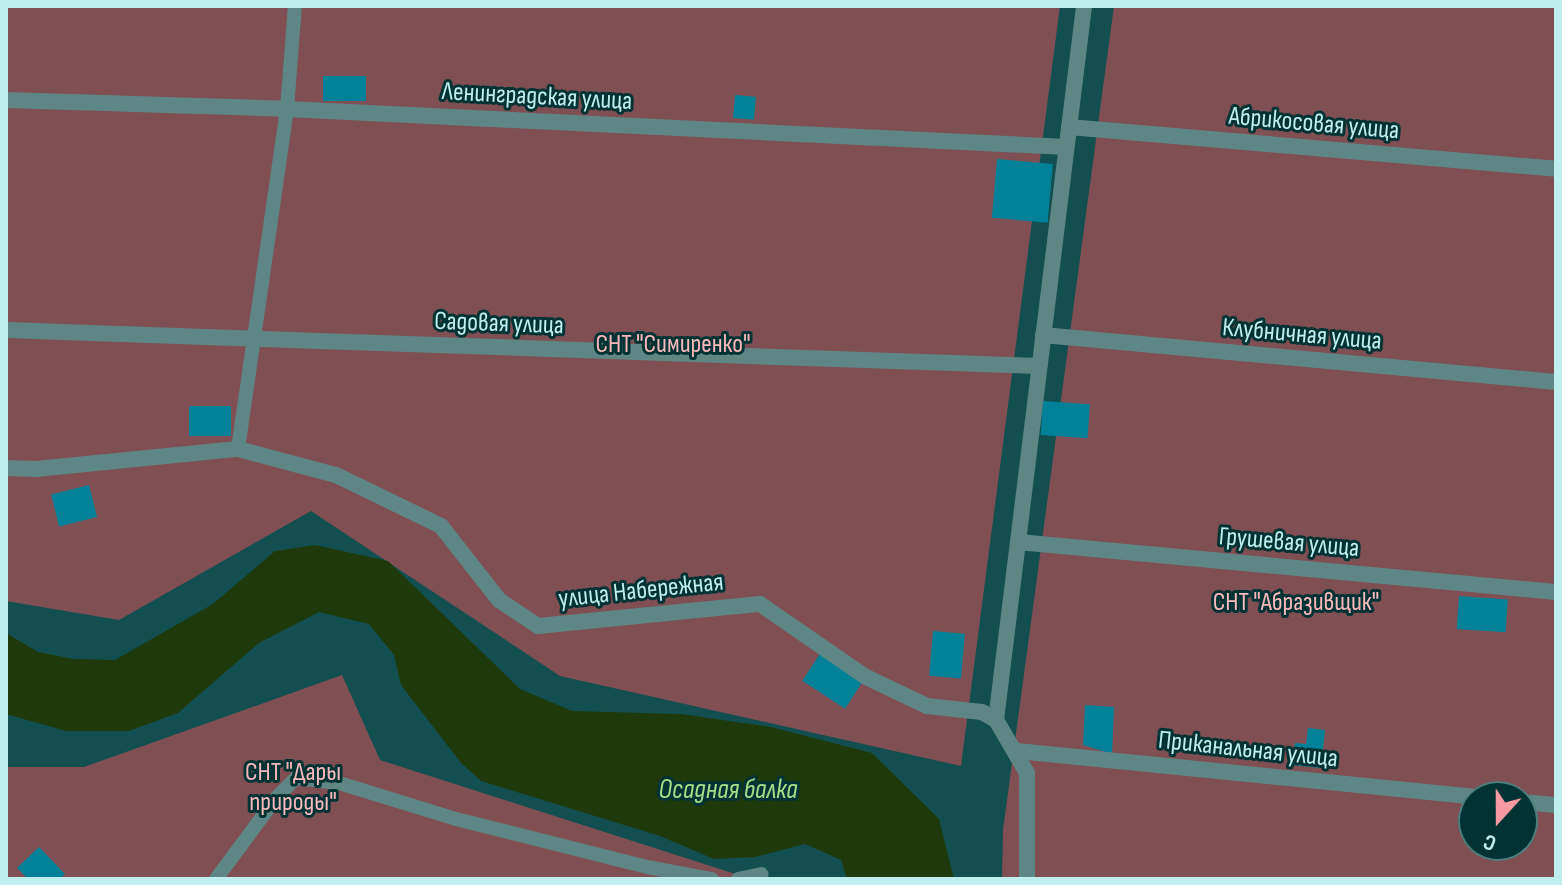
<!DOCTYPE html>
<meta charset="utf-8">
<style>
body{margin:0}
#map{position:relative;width:1562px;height:885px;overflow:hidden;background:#134f50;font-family:"Sofia Sans Condensed",sans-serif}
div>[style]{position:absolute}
.green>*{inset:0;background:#804f53}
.water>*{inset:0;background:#1e3a0c}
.building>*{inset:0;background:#008198;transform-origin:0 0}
.lane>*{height:14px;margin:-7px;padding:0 7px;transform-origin:7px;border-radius:7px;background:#5e8685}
.street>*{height:16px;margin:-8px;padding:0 8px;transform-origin:8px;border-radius:8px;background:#5e8685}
span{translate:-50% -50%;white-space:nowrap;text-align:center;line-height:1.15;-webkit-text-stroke:6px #013334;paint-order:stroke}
.street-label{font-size:26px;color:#beefee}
.park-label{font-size:26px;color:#fbb9bc}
.water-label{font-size:28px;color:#a5dd88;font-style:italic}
.frame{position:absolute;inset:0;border:8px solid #beefee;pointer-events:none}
.north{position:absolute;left:1458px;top:781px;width:80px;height:80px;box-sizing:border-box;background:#013334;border:2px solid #4d7e7e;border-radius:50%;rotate:201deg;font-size:22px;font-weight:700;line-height:32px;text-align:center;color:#beefee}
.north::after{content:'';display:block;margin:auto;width:28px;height:36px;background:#f49aa0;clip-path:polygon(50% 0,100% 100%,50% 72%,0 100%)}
</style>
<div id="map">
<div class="green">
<i style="clip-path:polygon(6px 6px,1060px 6px,961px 766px,560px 676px,311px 511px,119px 620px,6px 601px)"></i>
<i style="clip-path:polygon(evenodd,1114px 6px,1556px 6px,1556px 879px,1002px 879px,1003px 830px,1114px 6px,1474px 797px,1522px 797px,1522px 845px,1474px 845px,1474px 797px)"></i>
<i style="clip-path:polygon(342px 675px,380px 760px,751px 879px,6px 879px,6px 767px,84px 767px)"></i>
</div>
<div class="water">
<i style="clip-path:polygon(315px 545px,388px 561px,520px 689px,572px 711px,681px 714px,771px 727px,872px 753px,939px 819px,954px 879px,847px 879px,841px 860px,805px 844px,755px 857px,714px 859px,660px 836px,481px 781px,461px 763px,401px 685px,394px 655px,369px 624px,319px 612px,259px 643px,178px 713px,129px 731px,66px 731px,6px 714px,6px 633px,38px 652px,74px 659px,115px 660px,213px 604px,275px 551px)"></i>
</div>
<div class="building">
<i style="left:323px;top:76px;width:43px;height:25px"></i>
<i style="left:735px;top:95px;width:21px;height:23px;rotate:5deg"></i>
<i style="left:997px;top:159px;width:56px;height:59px;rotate:5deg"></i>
<i style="left:1043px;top:401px;width:47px;height:34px;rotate:4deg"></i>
<i style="left:189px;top:406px;width:42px;height:30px"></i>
<i style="left:89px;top:485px;width:33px;height:39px;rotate:76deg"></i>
<i style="left:1459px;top:596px;width:49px;height:33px;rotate:4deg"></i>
<i style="left:933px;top:631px;width:32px;height:45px;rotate:5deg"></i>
<i style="left:823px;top:649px;width:51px;height:38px;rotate:33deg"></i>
<i style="clip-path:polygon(1085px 705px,1114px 707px,1112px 754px,1083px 745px)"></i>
<i style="clip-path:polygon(1308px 728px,1325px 730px,1321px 768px,1292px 765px,1295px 743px,1306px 744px)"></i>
<i style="clip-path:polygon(39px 847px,65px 874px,60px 879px,28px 879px,17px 868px)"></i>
</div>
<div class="lane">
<i style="left:238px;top:449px;width:344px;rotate:-81.8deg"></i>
<i style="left:287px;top:109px;width:103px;rotate:-85.6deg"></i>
<i style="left:216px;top:879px;width:102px;rotate:-53.4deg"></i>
<i style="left:277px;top:797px;width:27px;rotate:-45deg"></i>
<i style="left:296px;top:778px;width:43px;rotate:6.6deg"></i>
<i style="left:339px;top:783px;width:122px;rotate:17.1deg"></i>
<i style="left:456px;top:819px;width:197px;rotate:14.1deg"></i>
<i style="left:647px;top:867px;width:66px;rotate:10.5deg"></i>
<i style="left:738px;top:879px;width:24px;rotate:-12deg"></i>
</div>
<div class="street">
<i style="left:6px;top:100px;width:281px;rotate:1.8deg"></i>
<i style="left:287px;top:109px;width:780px;rotate:2.79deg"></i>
<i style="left:1069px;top:127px;width:489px;rotate:4.9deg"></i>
<i style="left:6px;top:330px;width:1034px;rotate:2deg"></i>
<i style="left:1043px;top:335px;width:515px;rotate:5.23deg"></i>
<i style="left:6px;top:468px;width:30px;rotate:2deg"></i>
<i style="left:36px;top:469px;width:203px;rotate:-5.7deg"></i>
<i style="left:238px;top:449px;width:101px;rotate:14.9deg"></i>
<i style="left:336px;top:475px;width:117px;rotate:25.9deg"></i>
<i style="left:441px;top:526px;width:94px;rotate:51.9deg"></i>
<i style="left:499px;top:600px;width:47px;rotate:33.7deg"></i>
<i style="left:538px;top:626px;width:223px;rotate:-5.7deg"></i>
<i style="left:760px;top:604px;width:129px;rotate:34.6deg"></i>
<i style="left:866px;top:677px;width:68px;rotate:25.4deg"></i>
<i style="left:927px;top:706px;width:55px;rotate:6.2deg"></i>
<i style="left:982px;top:712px;width:16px;rotate:30deg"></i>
<i style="left:996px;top:720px;width:61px;rotate:59.7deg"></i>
<i style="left:1027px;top:773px;width:106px;rotate:90deg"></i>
<i style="left:1018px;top:542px;width:540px;rotate:5.31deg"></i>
<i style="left:996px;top:720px;width:719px;rotate:-82.97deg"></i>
<i style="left:1017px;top:751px;width:459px;rotate:5.7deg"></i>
<i style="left:1522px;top:802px;width:34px;rotate:5deg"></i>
</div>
<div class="street-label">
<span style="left:537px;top:97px;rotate:3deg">Ленинградская улица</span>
<span style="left:1314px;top:124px;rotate:5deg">Абрикосовая улица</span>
<span style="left:499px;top:324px;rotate:2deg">Садовая улица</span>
<span style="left:1302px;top:335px;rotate:5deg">Клубничная улица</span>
<span style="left:1289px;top:543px;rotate:5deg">Грушевая улица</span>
<span style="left:641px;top:591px;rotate:-6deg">улица Набережная</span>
<span style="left:1248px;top:750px;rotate:6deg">Приканальная улица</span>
</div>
<div class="park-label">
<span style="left:673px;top:345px">СНТ "Симиренко"</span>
<span style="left:1296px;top:603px">СНТ "Абразивщик"</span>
<span style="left:293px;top:788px">СНТ "Дары<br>природы"</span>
</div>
<div class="water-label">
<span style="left:728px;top:790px">Осадная балка</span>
</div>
<div class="frame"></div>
<div class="north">С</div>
</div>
